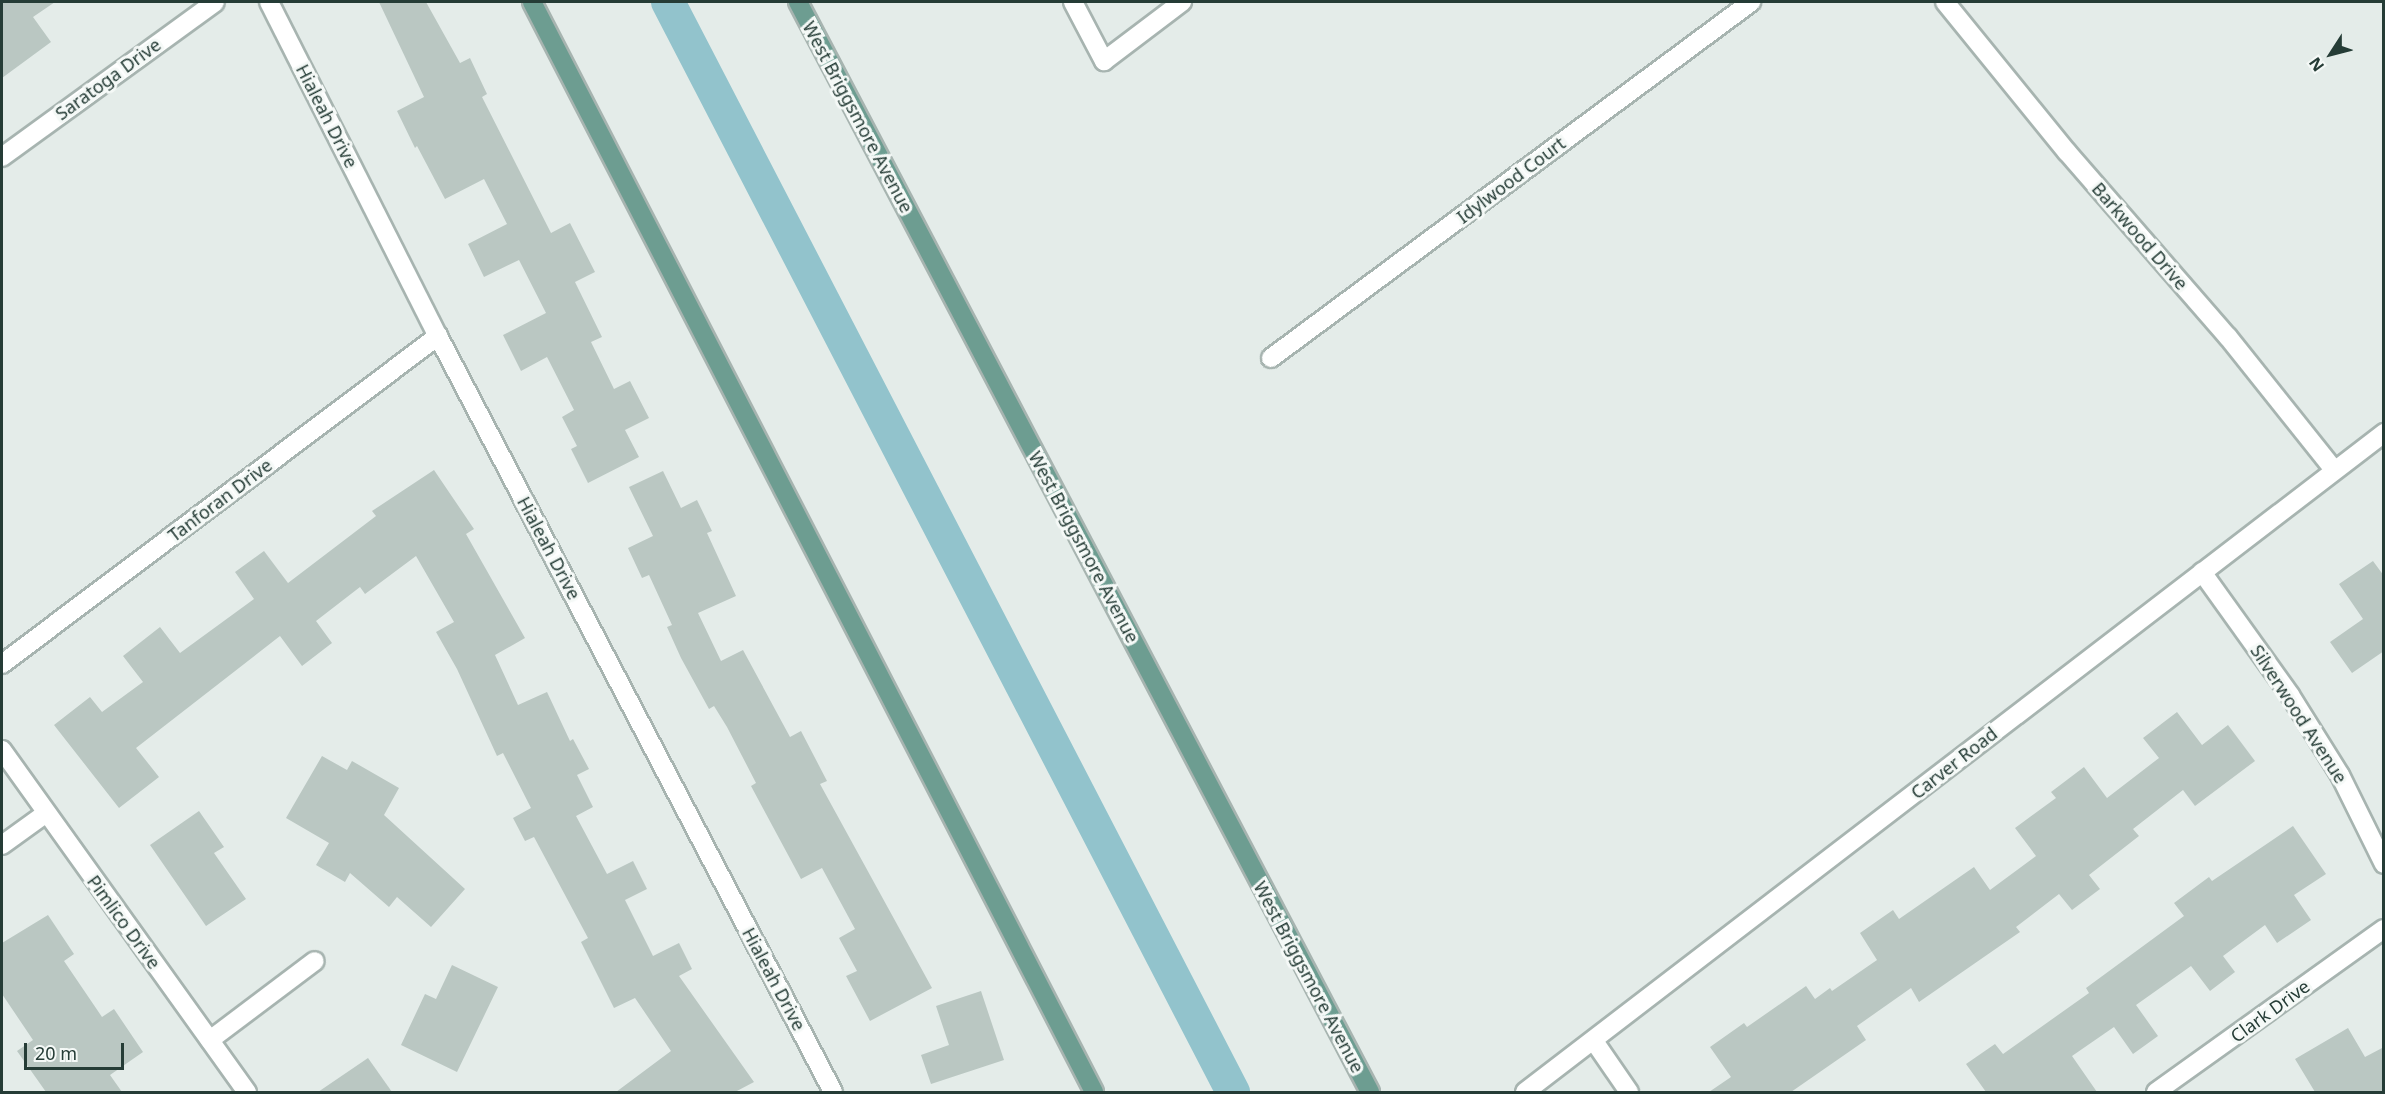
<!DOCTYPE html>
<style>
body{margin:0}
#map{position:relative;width:2385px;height:1094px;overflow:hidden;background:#e4ece9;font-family:"Noto Sans",sans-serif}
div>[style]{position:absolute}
.canal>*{height:34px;margin:-17px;padding:0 17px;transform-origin:17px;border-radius:17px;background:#92c3cc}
.building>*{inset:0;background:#bac7c2}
.roads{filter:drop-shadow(2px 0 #a7b4b0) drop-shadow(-2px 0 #a7b4b0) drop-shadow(0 2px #a7b4b0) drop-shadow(0 -2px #a7b4b0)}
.street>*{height:18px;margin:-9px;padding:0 9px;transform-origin:9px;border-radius:9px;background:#fff}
.secondary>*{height:18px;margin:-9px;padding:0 9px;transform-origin:9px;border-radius:9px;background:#fff}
.primary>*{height:18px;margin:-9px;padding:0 9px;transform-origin:9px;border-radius:9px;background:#6d9d91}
span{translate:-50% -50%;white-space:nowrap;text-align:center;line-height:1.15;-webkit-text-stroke:6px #f5f9f7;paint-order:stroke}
.street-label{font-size:18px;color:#253c36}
.frame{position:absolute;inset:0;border:3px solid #253c36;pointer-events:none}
.north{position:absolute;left:2301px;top:24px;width:60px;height:60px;-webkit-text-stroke:4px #f5f9f7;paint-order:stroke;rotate:234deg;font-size:16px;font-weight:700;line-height:24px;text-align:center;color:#253c36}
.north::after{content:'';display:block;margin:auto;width:21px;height:27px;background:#253c36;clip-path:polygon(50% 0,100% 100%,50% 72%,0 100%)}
.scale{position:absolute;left:24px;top:1043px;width:100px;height:27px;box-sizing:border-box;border:3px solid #253c36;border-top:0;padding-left:8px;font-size:18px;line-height:21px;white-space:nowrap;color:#253c36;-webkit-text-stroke:4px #f5f9f7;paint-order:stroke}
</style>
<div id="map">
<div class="canal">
<i style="left:668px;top:2px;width:1228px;rotate:62.6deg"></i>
</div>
<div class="building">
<i style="clip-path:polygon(2px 2px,55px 2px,33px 17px,51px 42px,2px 78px)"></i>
<i style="clip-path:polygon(379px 2px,426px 2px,460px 63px,470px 58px,487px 94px,482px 97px,551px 233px,570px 223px,595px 272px,575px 282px,602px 337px,591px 342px,614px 389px,630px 381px,649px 418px,625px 430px,639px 457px,588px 483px,571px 449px,577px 446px,562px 417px,574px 410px,547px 357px,521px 371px,503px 335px,546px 313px,519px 260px,484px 277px,468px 244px,507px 224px,484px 179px,445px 199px,417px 146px,415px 148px,397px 111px,424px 97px)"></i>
<i style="clip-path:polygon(434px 470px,474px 529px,466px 534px,525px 638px,495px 655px,518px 705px,547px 692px,570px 741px,573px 739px,589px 769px,577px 775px,593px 807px,576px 816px,607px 874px,633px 861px,647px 889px,625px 900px,653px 956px,679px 943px,692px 969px,679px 976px,754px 1082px,735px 1092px,616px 1092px,671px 1051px,635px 998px,614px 1008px,581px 942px,588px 938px,534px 837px,525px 841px,513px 818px,531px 808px,503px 753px,497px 756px,457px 669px,436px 632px,454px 622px,416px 556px,365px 594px,360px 587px,316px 621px,332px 643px,302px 666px,280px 636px,136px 748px,159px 777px,119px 808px,54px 725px,90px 697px,102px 712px,143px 682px,123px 656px,160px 627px,180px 653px,254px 599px,235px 572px,264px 551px,288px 583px,376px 516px,372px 511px)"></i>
<i style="clip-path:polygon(663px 471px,681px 508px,697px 500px,712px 531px,707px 533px,736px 596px,698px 613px,721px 661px,743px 650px,790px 737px,801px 731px,827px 781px,820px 784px,932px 988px,870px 1021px,846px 976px,857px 971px,839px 938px,855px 929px,822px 868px,801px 879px,751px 786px,756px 783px,727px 727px,714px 706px,709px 709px,681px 658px,667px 627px,672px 625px,649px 575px,642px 578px,628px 548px,653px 536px,629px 487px)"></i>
<i style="clip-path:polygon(2373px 561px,2384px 576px,2384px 651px,2352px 673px,2330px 642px,2363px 619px,2339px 584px)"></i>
<i style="clip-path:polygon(2177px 712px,2202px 745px,2228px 725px,2255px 761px,2195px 806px,2183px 790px,2133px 829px,2139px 836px,2089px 875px,2100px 889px,2072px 910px,2059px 894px,2016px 927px,2020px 932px,1919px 1002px,1911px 988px,1857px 1026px,1866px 1040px,1791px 1092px,1709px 1092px,1731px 1077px,1710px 1047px,1744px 1023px,1747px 1027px,1806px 986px,1815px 999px,1830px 988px,1832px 991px,1877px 960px,1860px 933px,1893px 910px,1899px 919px,1974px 867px,1990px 890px,2036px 856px,2015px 828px,2056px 798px,2051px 792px,2084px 767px,2107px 798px,2159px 758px,2143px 738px)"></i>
<i style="clip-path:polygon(322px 756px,347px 770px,352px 761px,399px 788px,384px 815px,465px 889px,431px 927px,397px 897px,389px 907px,350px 873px,345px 882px,316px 865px,329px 843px,286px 818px)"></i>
<i style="clip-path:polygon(199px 811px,224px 847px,214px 853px,246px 899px,206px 926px,150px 845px)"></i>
<i style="clip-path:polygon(2293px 826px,2326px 874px,2294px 895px,2311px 920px,2277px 943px,2265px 925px,2223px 956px,2235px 972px,2210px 991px,2191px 966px,2136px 1005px,2158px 1036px,2133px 1054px,2114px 1027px,2072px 1056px,2097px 1092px,1986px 1092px,1966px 1064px,1995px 1044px,2003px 1054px,2089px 993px,2086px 988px,2184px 916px,2174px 903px,2209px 877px,2212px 881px)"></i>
<i style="clip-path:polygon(48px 915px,74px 954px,64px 961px,102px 1017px,114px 1009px,143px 1052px,110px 1075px,122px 1092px,46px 1092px,17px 1051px,33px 1040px,2px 994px,2px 943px)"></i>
<i style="clip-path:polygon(452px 965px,498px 987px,457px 1072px,401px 1045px,425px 994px,436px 999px)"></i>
<i style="clip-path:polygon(981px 991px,1004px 1060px,931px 1084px,921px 1055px,949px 1045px,936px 1006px)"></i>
<i style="clip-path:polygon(2348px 1028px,2365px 1057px,2384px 1047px,2384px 1092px,2315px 1092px,2295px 1059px)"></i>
<i style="clip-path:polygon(368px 1058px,392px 1092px,318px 1092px)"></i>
</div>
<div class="roads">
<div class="street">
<i style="left:269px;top:2px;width:374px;rotate:63.2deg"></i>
<i style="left:438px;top:336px;width:853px;rotate:62.41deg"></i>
<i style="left:1073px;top:2px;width:67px;rotate:62.3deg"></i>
<i style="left:1104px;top:61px;width:98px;rotate:-37.1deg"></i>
<i style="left:1945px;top:2px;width:193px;rotate:50.9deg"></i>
<i style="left:2067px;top:152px;width:245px;rotate:49deg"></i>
<i style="left:2228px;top:337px;width:170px;rotate:51.4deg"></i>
<i style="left:2px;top:157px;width:263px;rotate:-36deg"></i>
<i style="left:1271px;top:358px;width:598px;rotate:-36.56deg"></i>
<i style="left:2202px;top:572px;width:151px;rotate:54.4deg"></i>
<i style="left:2290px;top:695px;width:94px;rotate:58deg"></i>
<i style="left:2340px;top:775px;width:99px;rotate:63.7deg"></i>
<i style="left:2px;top:664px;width:546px;rotate:-36.95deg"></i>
<i style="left:2px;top:750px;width:421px;rotate:54.4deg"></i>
<i style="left:2px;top:845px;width:53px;rotate:-35.8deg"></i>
<i style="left:210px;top:1040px;width:131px;rotate:-37deg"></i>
<i style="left:1594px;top:1041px;width:62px;rotate:55.5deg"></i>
<i style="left:2156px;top:1092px;width:280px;rotate:-35.6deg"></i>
</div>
<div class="secondary">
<i style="left:1525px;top:1092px;width:1083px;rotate:-37.49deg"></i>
</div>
<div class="primary">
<i style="left:532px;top:2px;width:1226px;rotate:62.72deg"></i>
<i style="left:798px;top:2px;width:1231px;rotate:62.31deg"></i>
</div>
</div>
<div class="street-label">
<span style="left:108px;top:79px;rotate:-36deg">Saratoga Drive</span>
<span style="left:327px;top:116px;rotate:63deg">Hialeah Drive</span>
<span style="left:858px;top:117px;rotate:62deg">West Briggsmore Avenue</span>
<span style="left:1511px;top:180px;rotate:-37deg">Idylwood Court</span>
<span style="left:2140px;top:236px;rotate:49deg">Barkwood Drive</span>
<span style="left:220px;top:500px;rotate:-37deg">Tanforan Drive</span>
<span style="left:1084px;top:547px;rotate:62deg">West Briggsmore Avenue</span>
<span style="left:549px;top:548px;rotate:62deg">Hialeah Drive</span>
<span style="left:2299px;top:714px;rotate:57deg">Silverwood Avenue</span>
<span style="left:1954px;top:763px;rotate:-38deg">Carver Road</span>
<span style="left:124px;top:922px;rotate:54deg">Pimlico Drive</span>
<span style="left:1309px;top:977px;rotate:62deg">West Briggsmore Avenue</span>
<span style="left:774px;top:979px;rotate:62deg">Hialeah Drive</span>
<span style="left:2270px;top:1011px;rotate:-36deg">Clark Drive</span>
</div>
<div class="frame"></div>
<div class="north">N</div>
<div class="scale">20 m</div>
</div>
